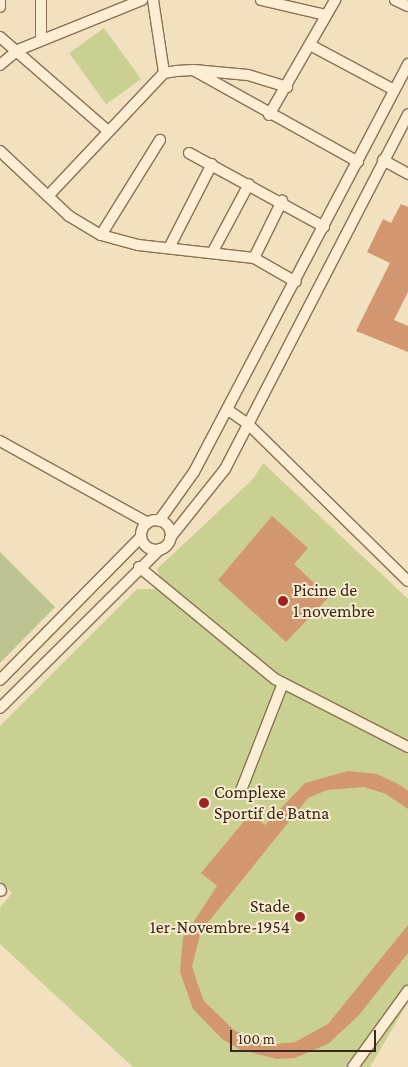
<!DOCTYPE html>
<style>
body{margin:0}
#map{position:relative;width:408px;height:1067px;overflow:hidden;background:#f1e1be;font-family:"Crimson Pro",serif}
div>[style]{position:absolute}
.green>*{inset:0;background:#c9d091;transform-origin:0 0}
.cemetery>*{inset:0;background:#bec391}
.building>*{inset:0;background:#d29771}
.roads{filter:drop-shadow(1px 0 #8a7155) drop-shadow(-1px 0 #8a7155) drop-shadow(0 1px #8a7155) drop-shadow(0 -1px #8a7155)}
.minor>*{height:10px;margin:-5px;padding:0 5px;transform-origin:5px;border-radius:5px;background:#fbeed2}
.minor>.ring{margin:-5px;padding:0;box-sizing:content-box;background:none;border:10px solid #fbeed2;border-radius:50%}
.dots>*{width:14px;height:14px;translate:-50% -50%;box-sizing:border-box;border:2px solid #f8ebce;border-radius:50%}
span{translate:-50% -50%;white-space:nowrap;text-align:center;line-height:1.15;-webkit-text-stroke:4px #f8ebce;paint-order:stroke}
.poi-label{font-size:18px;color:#39291b}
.left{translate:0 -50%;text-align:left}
.right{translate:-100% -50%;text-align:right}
.scale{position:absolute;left:230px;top:1030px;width:146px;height:22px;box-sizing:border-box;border:2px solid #39291b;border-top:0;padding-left:6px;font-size:15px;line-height:18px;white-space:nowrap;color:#39291b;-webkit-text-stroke:4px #f8ebce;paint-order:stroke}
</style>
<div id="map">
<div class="green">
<i style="left:104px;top:28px;width:63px;height:43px;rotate:54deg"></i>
<i style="clip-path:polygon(263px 463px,408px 599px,408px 1002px,370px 1067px,133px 1067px,0 944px,0 908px,12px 893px,0 881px,0 726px,137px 589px,154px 589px,162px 581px,157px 569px,253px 479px)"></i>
</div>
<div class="cemetery">
<i style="clip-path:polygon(0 552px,55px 607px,0 663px)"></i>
</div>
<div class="building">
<i style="clip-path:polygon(401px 204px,408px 207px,408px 292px,394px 320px,408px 326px,408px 352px,356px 331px,390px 263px,367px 252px,383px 219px,391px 223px)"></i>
<i style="clip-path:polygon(272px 516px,308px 548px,294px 564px,329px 597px,286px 642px,218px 580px)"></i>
<i style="clip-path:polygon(348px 771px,377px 774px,400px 785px,408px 791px,408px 809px,386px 794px,364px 787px,327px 790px,308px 798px,201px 931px,192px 966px,198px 985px,204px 1001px,235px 1031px,275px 1044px,295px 1042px,328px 1024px,408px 925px,408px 953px,359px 1015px,328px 1044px,295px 1058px,277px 1059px,241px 1050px,222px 1039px,193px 1009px,180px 972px,183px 938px,217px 886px,201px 873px,250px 814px,265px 825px,305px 783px)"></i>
</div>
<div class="roads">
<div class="minor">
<i style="left:153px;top:0;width:74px;rotate:81.4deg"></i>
<i style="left:261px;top:0;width:67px;rotate:13deg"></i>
<i style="left:395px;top:0;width:14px;rotate:25deg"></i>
<i style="left:0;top:7px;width:7px;rotate:-90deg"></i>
<i style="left:0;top:37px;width:142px;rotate:41deg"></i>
<i style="left:41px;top:40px;width:40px;rotate:-90deg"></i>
<i style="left:312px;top:46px;width:93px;rotate:28.2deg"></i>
<i style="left:0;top:65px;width:23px;rotate:-40deg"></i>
<i style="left:18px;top:50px;width:134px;rotate:-22deg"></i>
<i style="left:194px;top:70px;width:54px;rotate:5.3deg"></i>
<i style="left:248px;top:75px;width:41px;rotate:17.1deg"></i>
<i style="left:269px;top:115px;width:133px;rotate:-60.1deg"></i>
<i style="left:0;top:151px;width:95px;rotate:43.3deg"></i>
<i style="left:69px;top:216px;width:37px;rotate:31deg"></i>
<i style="left:101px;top:235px;width:38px;rotate:15deg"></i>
<i style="left:138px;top:245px;width:117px;rotate:6.4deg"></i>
<i style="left:254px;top:258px;width:48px;rotate:29.7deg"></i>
<i style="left:189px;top:153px;width:154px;rotate:28.7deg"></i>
<i style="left:383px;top:160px;width:29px;rotate:29deg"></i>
<i style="left:48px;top:196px;width:169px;rotate:-46.7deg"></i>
<i style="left:164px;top:73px;width:12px;rotate:-9deg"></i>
<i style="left:176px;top:71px;width:17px;rotate:-3deg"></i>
<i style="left:193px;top:70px;width:189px;rotate:29.1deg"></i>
<i style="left:101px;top:235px;width:112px;rotate:-58.2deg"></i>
<i style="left:170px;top:246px;width:92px;rotate:-62.9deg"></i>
<i style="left:212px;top:253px;width:78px;rotate:-61.8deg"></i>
<i style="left:254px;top:258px;width:64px;rotate:-63.8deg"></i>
<i style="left:228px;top:410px;width:24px;rotate:35deg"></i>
<i style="left:248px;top:424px;width:224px;rotate:44.5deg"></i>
<i style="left:0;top:441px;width:169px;rotate:29deg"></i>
<i class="ring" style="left:141px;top:520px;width:20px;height:20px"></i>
<i style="left:159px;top:521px;width:60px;rotate:-54.5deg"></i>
<i style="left:194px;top:472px;width:461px;rotate:-62.3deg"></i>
<i style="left:170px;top:538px;width:88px;rotate:-51.4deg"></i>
<i style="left:225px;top:469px;width:399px;rotate:-62.7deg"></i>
<i style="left:139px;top:567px;width:176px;rotate:39.5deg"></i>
<i style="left:275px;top:679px;width:149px;rotate:27.1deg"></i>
<i style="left:0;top:680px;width:201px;rotate:-45.4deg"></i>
<i style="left:0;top:708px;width:226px;rotate:-44.8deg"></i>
<i style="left:240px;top:793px;width:118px;rotate:-68.6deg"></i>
<i style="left:0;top:889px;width:2px;rotate:63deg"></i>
<i style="left:353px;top:1067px;width:94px;rotate:-54.1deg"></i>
</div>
</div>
<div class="dots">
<i style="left:283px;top:601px;background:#9e2124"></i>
<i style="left:204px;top:803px;background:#9e2124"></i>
<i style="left:300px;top:917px;background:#9e2124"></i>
</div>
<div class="poi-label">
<span class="left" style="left:293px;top:601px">Picine de<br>1 novembre</span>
<span class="left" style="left:214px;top:803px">Complexe<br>Sportif de Batna</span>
<span class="right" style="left:290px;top:917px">Stade<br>1er-Novembre-1954</span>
</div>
<div class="scale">100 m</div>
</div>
